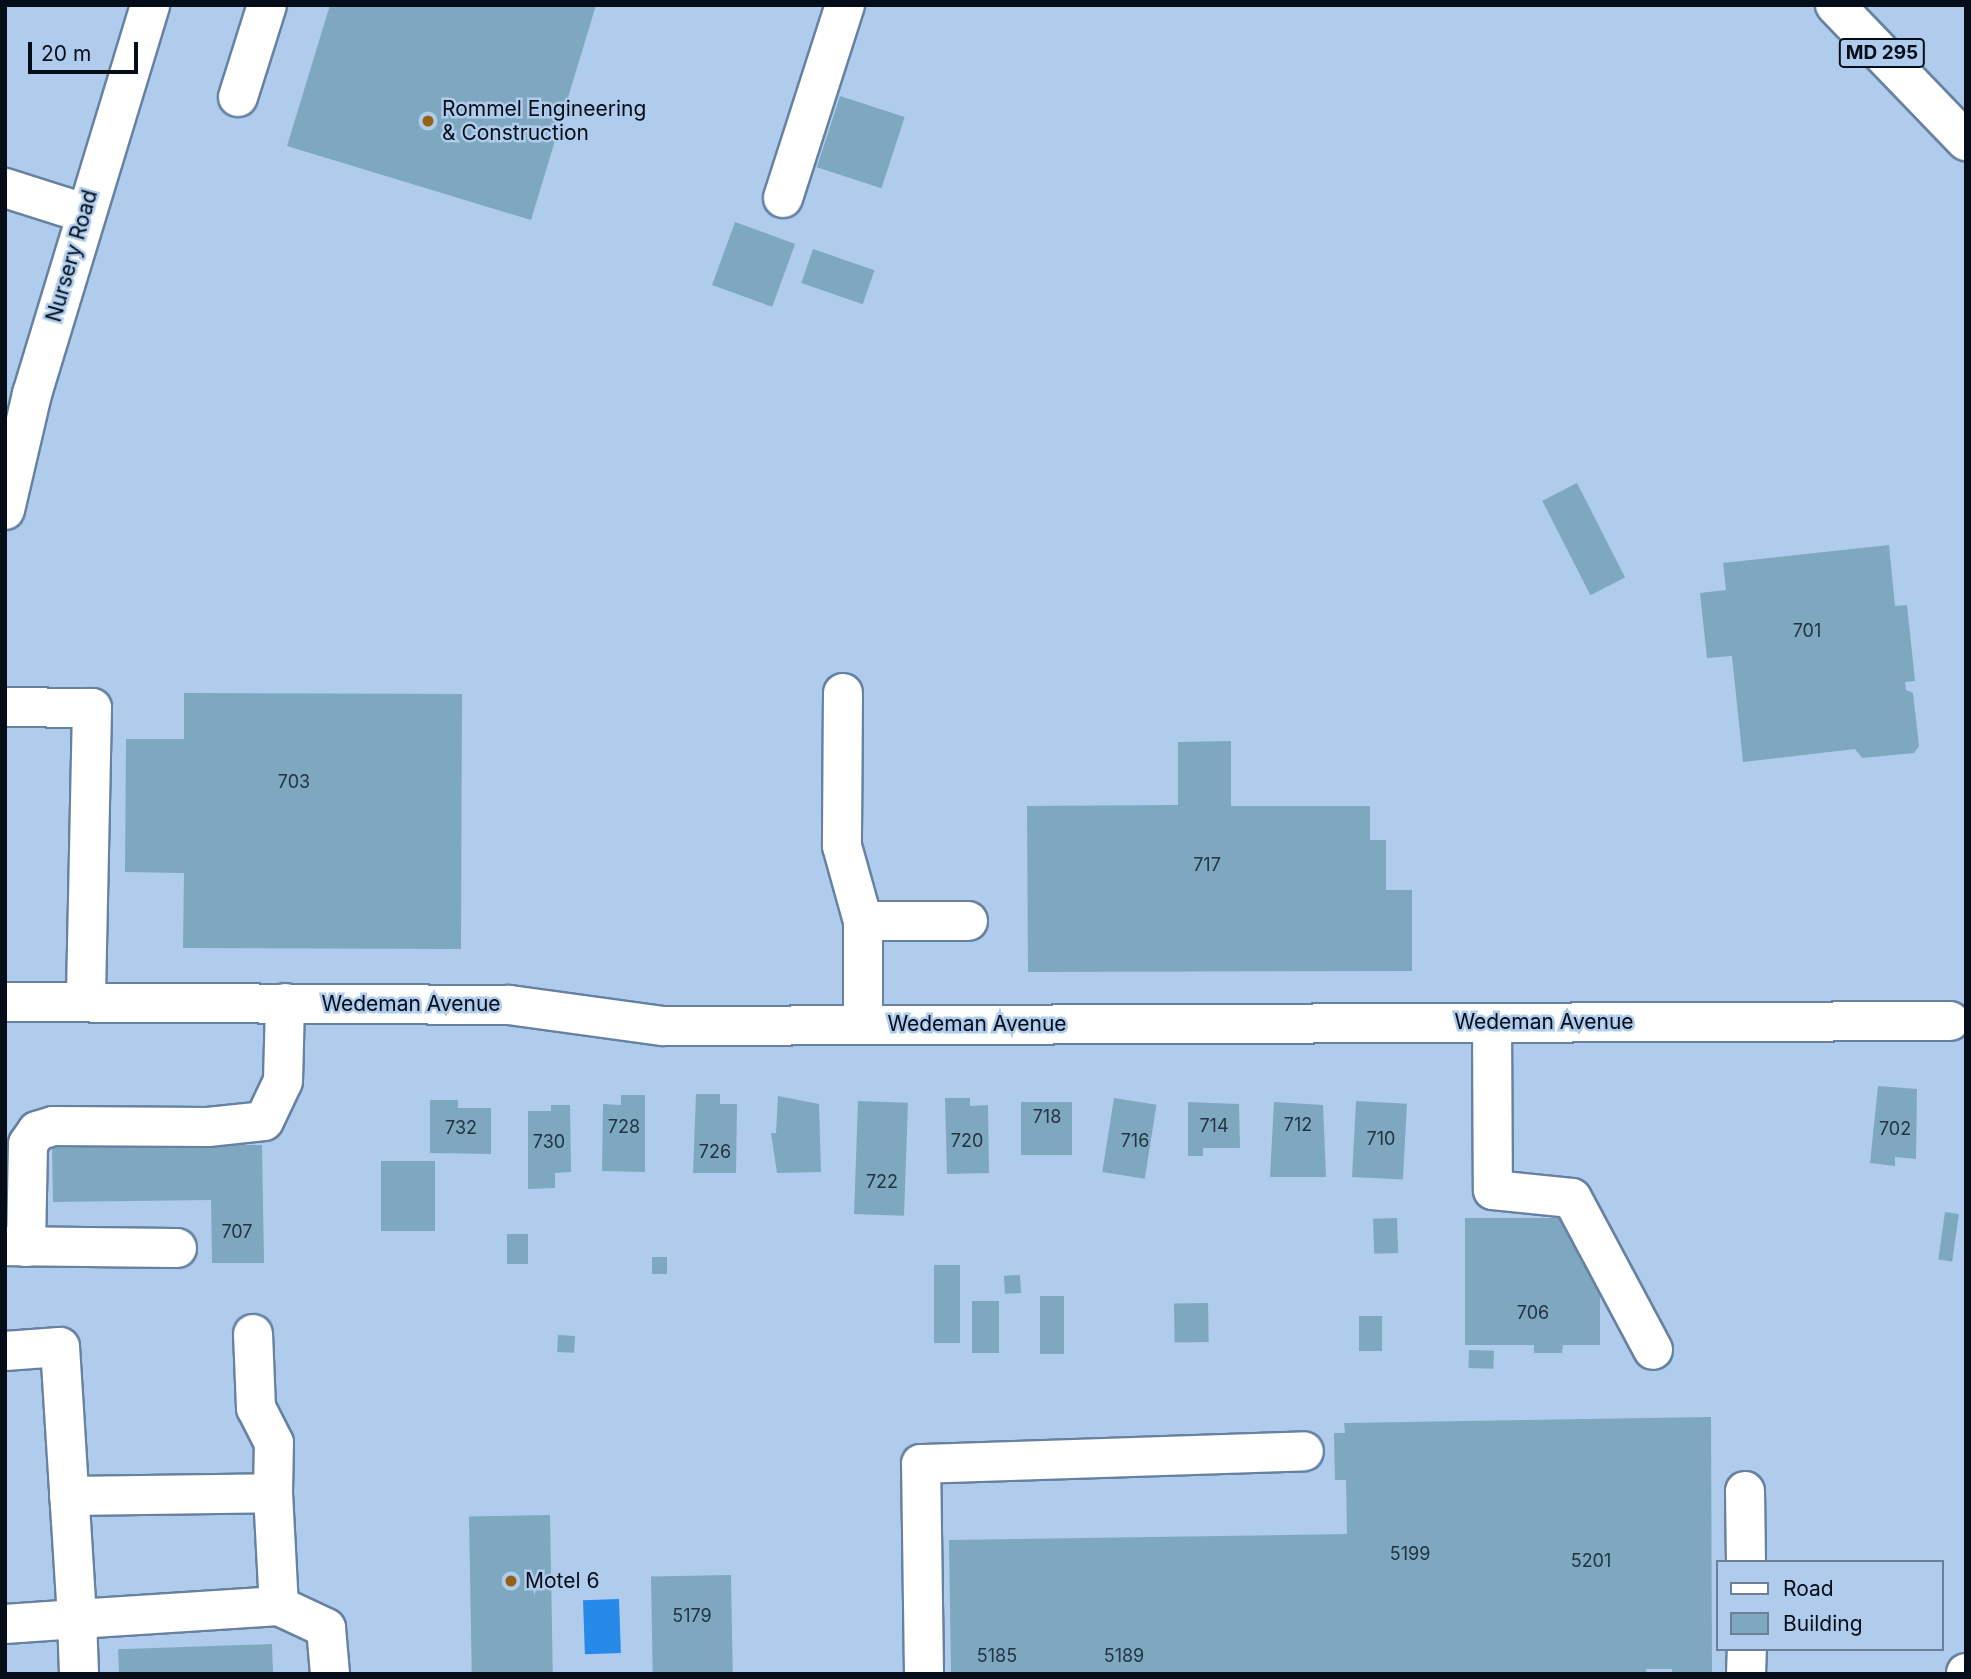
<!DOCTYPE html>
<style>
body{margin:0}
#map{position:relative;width:1971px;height:1679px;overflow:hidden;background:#afcced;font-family:Inter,sans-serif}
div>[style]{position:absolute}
.water>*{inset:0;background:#2789e8;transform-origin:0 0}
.building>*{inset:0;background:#7ea8bf;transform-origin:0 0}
.roads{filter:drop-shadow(2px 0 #6782a1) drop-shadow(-2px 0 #6782a1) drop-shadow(0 2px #6782a1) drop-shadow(0 -2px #6782a1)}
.minor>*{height:38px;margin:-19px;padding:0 19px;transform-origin:19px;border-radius:19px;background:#fff}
.major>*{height:38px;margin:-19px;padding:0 19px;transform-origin:19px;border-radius:19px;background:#fff}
.highway>*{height:38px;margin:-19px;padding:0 19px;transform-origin:19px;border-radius:19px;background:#fff}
.dots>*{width:19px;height:19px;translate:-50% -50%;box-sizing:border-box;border:4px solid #afcced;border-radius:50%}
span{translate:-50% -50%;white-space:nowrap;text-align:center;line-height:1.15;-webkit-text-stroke:5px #afcced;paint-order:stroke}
.number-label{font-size:18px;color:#223442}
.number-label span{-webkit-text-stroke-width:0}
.shield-label span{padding:2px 5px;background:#afcced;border:2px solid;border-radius:5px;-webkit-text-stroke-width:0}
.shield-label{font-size:19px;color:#040d18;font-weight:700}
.poi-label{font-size:21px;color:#040d18}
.left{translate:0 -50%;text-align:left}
.street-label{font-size:21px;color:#040d18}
.frame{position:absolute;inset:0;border:7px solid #040d18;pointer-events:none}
.legend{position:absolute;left:1716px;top:1560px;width:228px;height:91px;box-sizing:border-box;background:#afcced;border:2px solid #6b8098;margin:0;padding:9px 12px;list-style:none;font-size:21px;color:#040d18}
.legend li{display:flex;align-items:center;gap:14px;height:35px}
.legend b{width:35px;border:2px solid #6b8098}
.scale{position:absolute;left:28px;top:42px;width:110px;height:32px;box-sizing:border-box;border:4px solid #040d18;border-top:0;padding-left:9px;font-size:21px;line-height:24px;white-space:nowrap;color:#040d18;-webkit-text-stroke:5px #afcced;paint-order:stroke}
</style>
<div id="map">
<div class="water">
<i style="left:619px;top:1599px;width:54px;height:36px;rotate:88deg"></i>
</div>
<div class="building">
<i style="clip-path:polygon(330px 5px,596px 5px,531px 220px,287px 146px)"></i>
<i style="left:840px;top:96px;width:68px;height:75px;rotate:18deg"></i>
<i style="left:735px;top:222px;width:64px;height:67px;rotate:20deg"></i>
<i style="left:813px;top:249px;width:65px;height:36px;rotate:19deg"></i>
<i style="left:1577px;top:483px;width:106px;height:39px;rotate:63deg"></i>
<i style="clip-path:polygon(1889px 545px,1895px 606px,1907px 605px,1915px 681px,1905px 682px,1906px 690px,1913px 693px,1919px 746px,1914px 753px,1862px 758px,1855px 749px,1743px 762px,1732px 656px,1707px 658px,1700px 593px,1726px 590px,1723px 563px)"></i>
<i style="clip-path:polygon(184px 693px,462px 694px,461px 949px,183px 948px,184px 873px,125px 872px,126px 739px,184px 739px)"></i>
<i style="clip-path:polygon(1231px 741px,1231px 806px,1370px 806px,1370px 840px,1386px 840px,1386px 890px,1412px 890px,1412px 971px,1028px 972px,1027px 806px,1178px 805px,1178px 742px)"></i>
<i style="clip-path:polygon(1878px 1086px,1917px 1089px,1916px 1159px,1895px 1157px,1895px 1166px,1870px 1163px)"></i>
<i style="clip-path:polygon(696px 1094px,720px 1094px,720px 1104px,737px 1104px,736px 1173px,693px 1173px)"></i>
<i style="clip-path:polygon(621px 1095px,645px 1095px,645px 1172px,602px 1171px,603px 1104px,621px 1105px)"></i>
<i style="clip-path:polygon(778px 1096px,819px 1104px,821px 1172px,777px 1173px,771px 1133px,776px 1133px)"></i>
<i style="clip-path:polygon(945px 1098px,970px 1098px,970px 1106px,988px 1105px,989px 1173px,947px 1174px)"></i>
<i style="left:1114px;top:1098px;width:43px;height:75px;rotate:9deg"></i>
<i style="clip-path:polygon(430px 1100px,458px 1100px,458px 1108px,491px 1108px,491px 1154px,430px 1153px)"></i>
<i style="left:858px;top:1101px;width:50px;height:113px;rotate:2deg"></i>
<i style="left:1356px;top:1101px;width:51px;height:76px;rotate:3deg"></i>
<i style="left:1021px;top:1102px;width:51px;height:53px"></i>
<i style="clip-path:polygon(1188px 1102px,1239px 1104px,1240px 1148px,1203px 1148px,1203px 1156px,1188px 1156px)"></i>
<i style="clip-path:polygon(1274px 1102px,1323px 1105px,1326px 1177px,1270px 1177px)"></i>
<i style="clip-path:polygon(551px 1105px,570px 1105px,571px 1172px,555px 1173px,555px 1188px,528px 1189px,528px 1111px,551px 1111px)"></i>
<i style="clip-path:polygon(52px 1142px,262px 1145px,264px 1263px,212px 1263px,211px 1200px,53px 1202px)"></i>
<i style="left:381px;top:1161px;width:54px;height:70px"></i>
<i style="left:1945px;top:1212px;width:14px;height:48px;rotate:8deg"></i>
<i style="left:1397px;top:1218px;width:35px;height:24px;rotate:88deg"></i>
<i style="clip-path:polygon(1465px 1218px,1567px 1218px,1600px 1281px,1600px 1345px,1563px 1345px,1562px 1353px,1534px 1353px,1534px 1345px,1465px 1345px)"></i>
<i style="left:507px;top:1234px;width:21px;height:30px"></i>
<i style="left:652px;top:1257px;width:15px;height:17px"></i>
<i style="left:934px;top:1265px;width:26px;height:78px"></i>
<i style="left:1020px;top:1275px;width:18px;height:16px;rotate:87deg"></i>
<i style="left:1040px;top:1296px;width:24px;height:58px"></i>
<i style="left:972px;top:1301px;width:27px;height:52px"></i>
<i style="left:1208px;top:1303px;width:39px;height:34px;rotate:89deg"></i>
<i style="left:1359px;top:1316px;width:23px;height:35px"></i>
<i style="left:558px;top:1335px;width:17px;height:17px;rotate:3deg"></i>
<i style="left:1469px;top:1350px;width:25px;height:18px;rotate:2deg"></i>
<i style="clip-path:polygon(1711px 1417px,1712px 1674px,1672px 1674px,1672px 1669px,1646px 1669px,1647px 1674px,951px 1674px,949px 1540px,1347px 1534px,1346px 1480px,1335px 1480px,1334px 1433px,1345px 1433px,1344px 1423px)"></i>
<i style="left:550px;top:1515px;width:159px;height:81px;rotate:89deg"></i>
<i style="left:731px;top:1575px;width:99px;height:80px;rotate:89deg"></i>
<i style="left:272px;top:1644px;width:30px;height:154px;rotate:88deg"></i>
</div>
<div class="roads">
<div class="minor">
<i style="left:238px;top:97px;width:96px;rotate:-72.5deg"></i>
<i style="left:5px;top:188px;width:83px;rotate:17.6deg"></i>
<i style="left:783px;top:198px;width:203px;rotate:-72.2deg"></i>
<i style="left:843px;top:693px;width:153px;rotate:90.4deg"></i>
<i style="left:842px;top:846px;width:78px;rotate:74.4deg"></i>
<i style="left:863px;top:921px;width:104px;rotate:90deg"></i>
<i style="left:5px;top:707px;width:87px;rotate:0.7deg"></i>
<i style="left:92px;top:708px;width:294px;rotate:91.2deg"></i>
<i style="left:863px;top:921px;width:105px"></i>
<i style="left:5px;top:1002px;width:504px;rotate:0.34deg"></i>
<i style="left:509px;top:1005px;width:155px;rotate:7.8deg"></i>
<i style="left:663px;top:1026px;width:1287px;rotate:-0.22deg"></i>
<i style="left:1492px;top:1023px;width:167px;rotate:89.7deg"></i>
<i style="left:1493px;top:1190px;width:79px;rotate:5.8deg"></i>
<i style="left:1572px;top:1198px;width:172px;rotate:61.9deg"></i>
<i style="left:5px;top:1246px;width:172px;rotate:0.7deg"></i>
<i style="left:26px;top:1247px;width:103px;rotate:-88.9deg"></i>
<i style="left:28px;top:1144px;width:16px;rotate:-55deg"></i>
<i style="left:37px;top:1131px;width:17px;rotate:-17deg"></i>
<i style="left:53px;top:1126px;width:155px;rotate:0.4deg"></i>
<i style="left:208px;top:1127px;width:56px;rotate:-6.1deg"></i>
<i style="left:264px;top:1121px;width:44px;rotate:-64.6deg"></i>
<i style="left:283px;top:1081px;width:78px;rotate:-88.5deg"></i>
<i style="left:5px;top:1351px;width:55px;rotate:-4.2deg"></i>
<i style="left:60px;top:1347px;width:273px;rotate:86.4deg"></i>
<i style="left:77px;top:1619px;width:202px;rotate:-3.7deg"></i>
<i style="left:279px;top:1606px;width:52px;rotate:25.1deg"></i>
<i style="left:326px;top:1628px;width:46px;rotate:85deg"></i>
<i style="left:1745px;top:1491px;width:71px;rotate:89.2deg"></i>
<i style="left:273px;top:1493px;width:113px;rotate:87deg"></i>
<i style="left:69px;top:1496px;width:204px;rotate:-0.8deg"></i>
<i style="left:273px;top:1493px;width:50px;rotate:-88.9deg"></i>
<i style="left:274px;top:1443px;width:39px;rotate:-117deg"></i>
<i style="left:256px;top:1408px;width:74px;rotate:-92.3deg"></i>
<i style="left:5px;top:1624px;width:72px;rotate:-4deg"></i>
<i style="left:77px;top:1619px;width:55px;rotate:87.9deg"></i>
<i style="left:924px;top:1674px;width:210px;rotate:-90.8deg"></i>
<i style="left:921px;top:1464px;width:383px;rotate:-1.9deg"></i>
<i style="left:1746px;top:1674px;width:25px;rotate:-88deg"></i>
</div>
<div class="major">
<i style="left:5px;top:510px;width:119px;rotate:-76.9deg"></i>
<i style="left:32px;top:394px;width:407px;rotate:-73.1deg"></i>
</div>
<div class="highway">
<i style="left:1835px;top:5px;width:189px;rotate:46.1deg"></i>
<i style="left:1966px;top:1674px;width:1px;rotate:-90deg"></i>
</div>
</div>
<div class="dots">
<i style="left:428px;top:121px;background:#946214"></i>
<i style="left:511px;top:1581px;background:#946214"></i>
</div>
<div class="number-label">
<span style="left:1807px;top:631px">701</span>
<span style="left:294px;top:782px">703</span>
<span style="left:1207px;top:865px">717</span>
<span style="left:1047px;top:1117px">718</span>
<span style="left:1298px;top:1125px">712</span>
<span style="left:1214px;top:1126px">714</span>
<span style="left:624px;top:1127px">728</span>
<span style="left:461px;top:1128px">732</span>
<span style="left:1895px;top:1129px">702</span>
<span style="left:1381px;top:1139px">710</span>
<span style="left:967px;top:1141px">720</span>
<span style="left:1135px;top:1141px">716</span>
<span style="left:549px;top:1142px">730</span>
<span style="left:715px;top:1152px">726</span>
<span style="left:882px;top:1182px">722</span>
<span style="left:237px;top:1232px">707</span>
<span style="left:1533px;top:1313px">706</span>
<span style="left:1410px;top:1554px">5199</span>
<span style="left:1591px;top:1561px">5201</span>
<span style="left:692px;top:1616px">5179</span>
<span style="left:997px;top:1656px">5185</span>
<span style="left:1124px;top:1656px">5189</span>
</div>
<div class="shield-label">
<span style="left:1882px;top:53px">MD 295</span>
</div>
<div class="poi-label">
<span class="left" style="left:442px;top:121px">Rommel Engineering<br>&amp; Construction</span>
<span class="left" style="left:525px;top:1581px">Motel 6</span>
</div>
<div class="street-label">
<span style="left:72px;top:256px;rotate:-74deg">Nursery Road</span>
<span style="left:411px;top:1004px">Wedeman Avenue</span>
<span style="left:1544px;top:1022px">Wedeman Avenue</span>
<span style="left:977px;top:1024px">Wedeman Avenue</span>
</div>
<div class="frame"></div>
<ul class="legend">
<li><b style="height:9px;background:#fff"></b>Road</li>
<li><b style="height:19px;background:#7ea8bf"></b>Building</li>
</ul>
<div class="scale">20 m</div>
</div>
